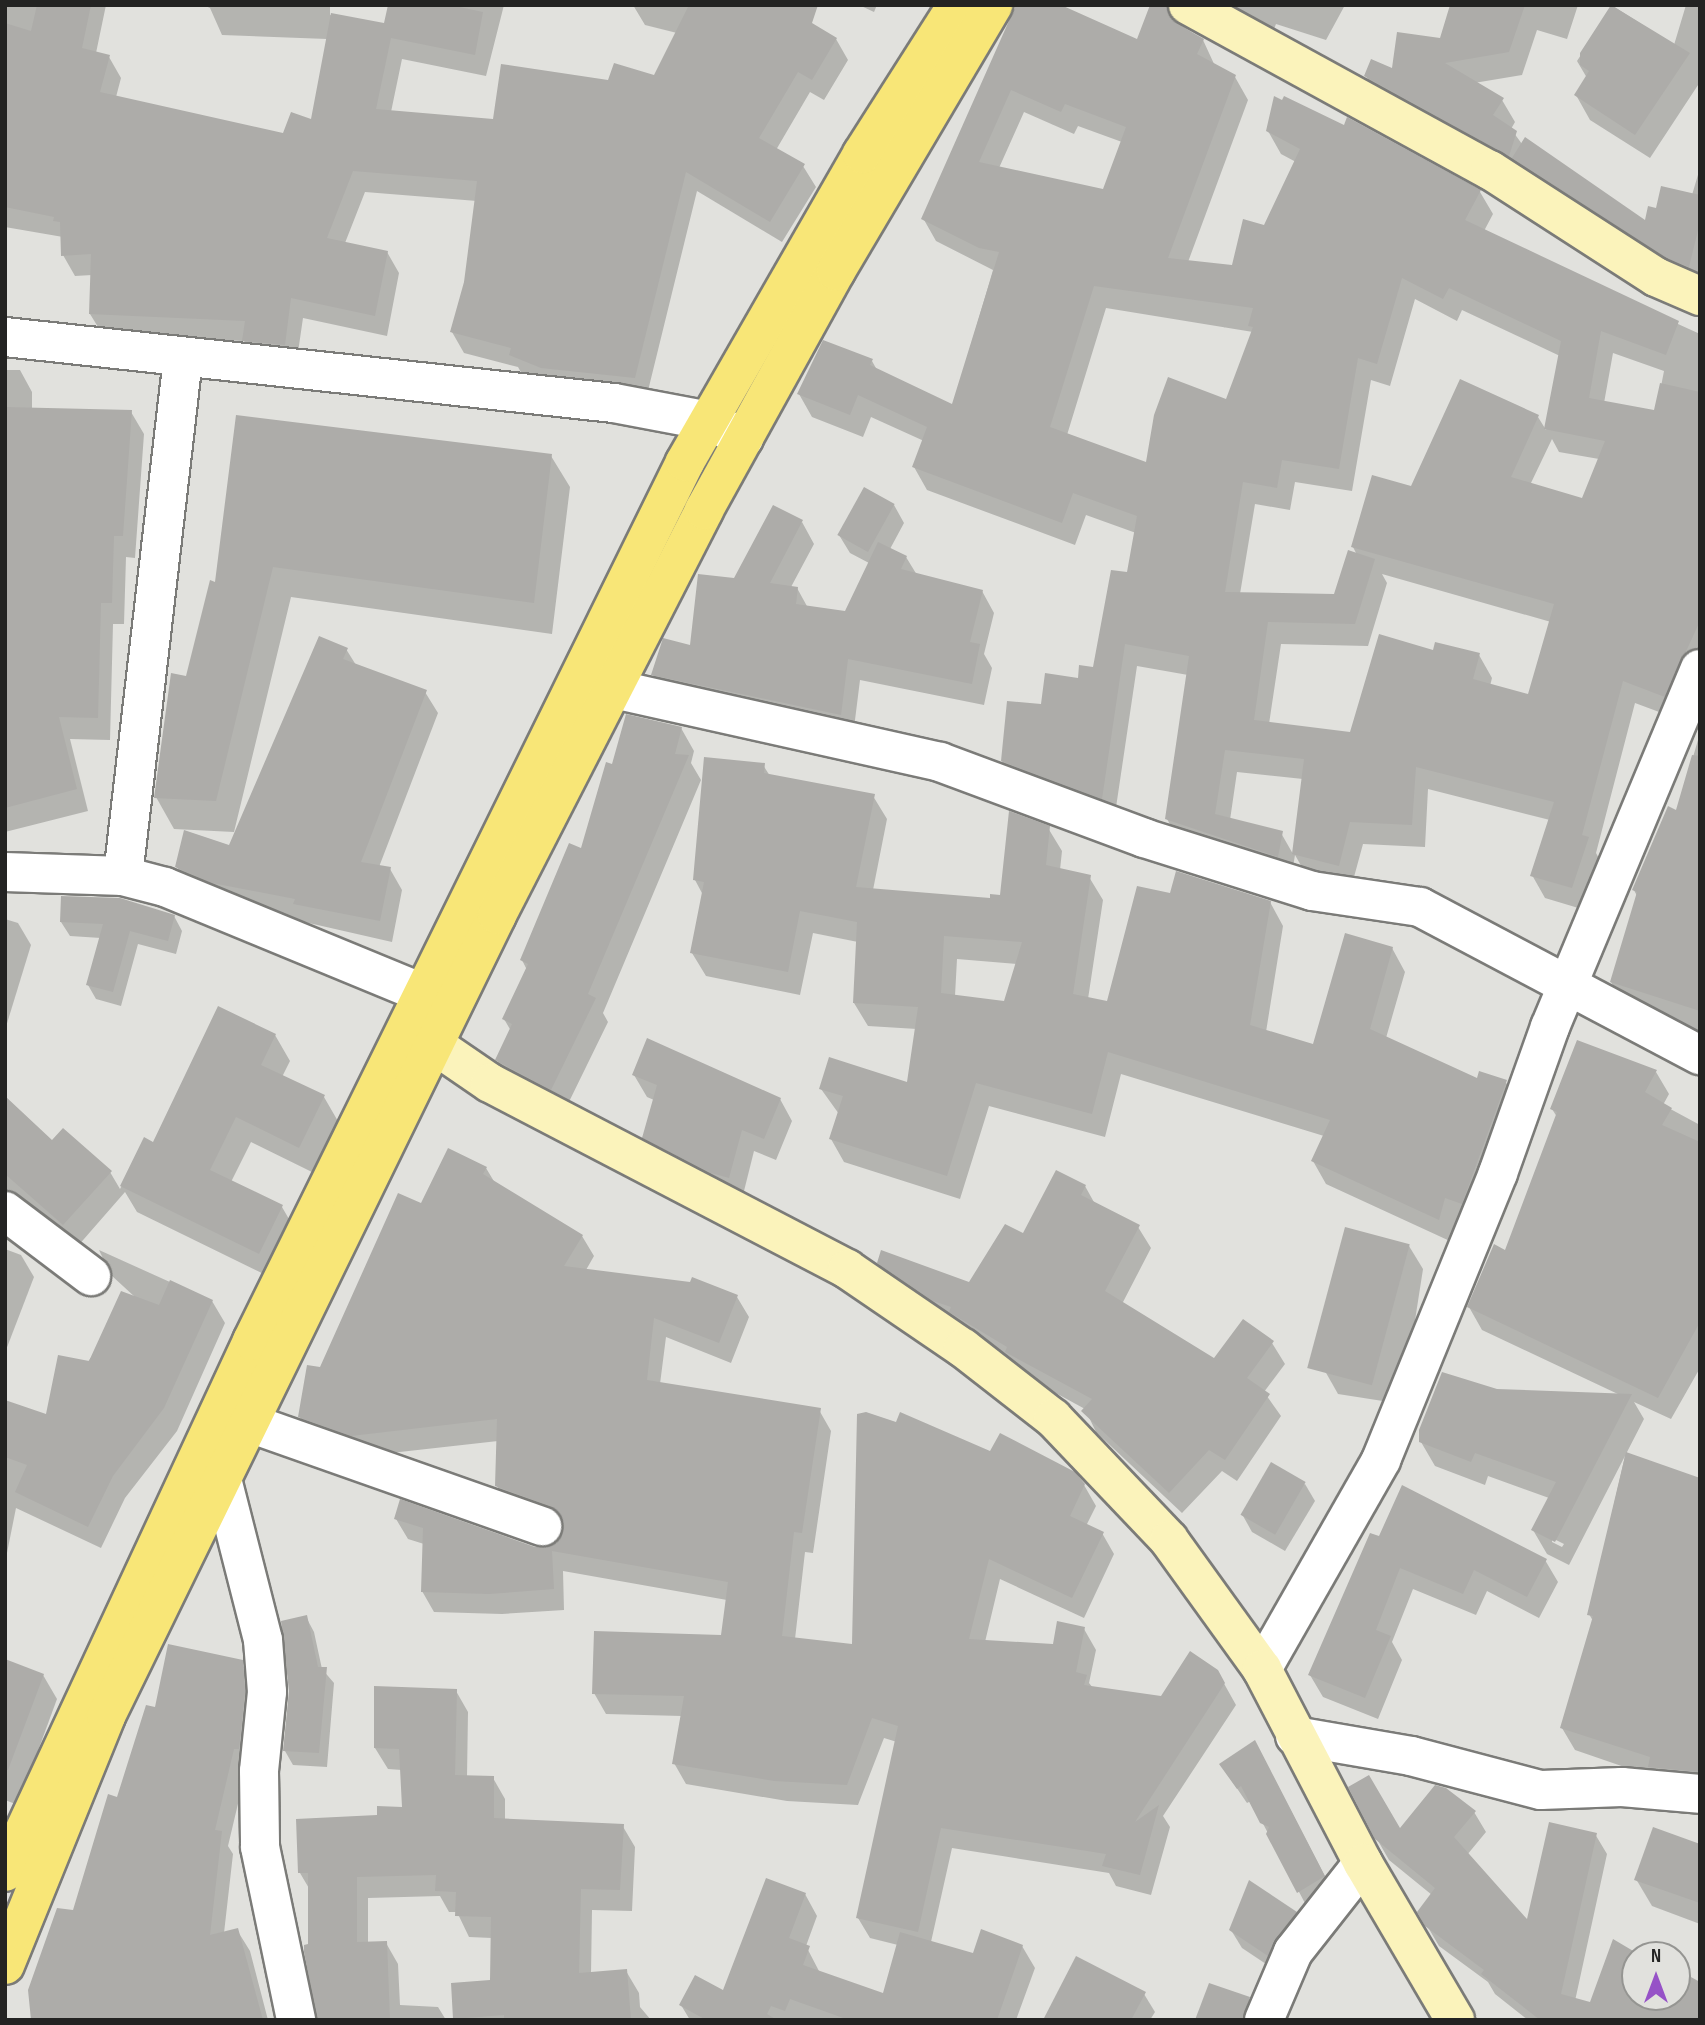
<!DOCTYPE html>
<style>
body{margin:0}
#map{position:relative;width:1705px;height:2025px;overflow:hidden;background:#e1e1dd;font-family:"Sofia Sans Condensed",sans-serif}
div>[style]{position:absolute}
.shadow>*{inset:0;background:#0003}
.building>*{inset:0;background:#adaca9;transform-origin:0 0}
.roads{filter:drop-shadow(2px 0 #7b7b78) drop-shadow(-2px 0 #7b7b78) drop-shadow(0 2px #7b7b78) drop-shadow(0 -2px #7b7b78)}
.street>*{height:38px;margin:-19px;padding:0 19px;transform-origin:19px;border-radius:19px;background:#fff}
.secondary>*{height:38px;margin:-19px;padding:0 19px;transform-origin:19px;border-radius:19px;background:#fbf3bb}
.primary>*{height:38px;margin:-19px;padding:0 19px;transform-origin:19px;border-radius:19px;background:#f8e677}
span{translate:-50% -50%;white-space:nowrap;text-align:center;line-height:1.15;-webkit-text-stroke:6px #e1e1dd;paint-order:stroke}
.frame{position:absolute;inset:0;border:7px solid #232322;pointer-events:none}
.north{position:absolute;left:1621px;top:1941px;width:70px;height:70px;box-sizing:border-box;background:#e1e1dd;border:2px solid #959592;border-radius:50%;rotate:0deg;font-size:19px;font-weight:700;line-height:28px;text-align:center;color:#232322}
.north::after{content:'';display:block;margin:auto;width:24px;height:32px;background:#9652c7;clip-path:polygon(50% 0,100% 100%,50% 72%,0 100%)}
</style>
<div id="map">
<div class="shadow">
<i style="clip-path:polygon(5px 5px,106px 5px,96px 53px,109px 57px,121px 78px,116px 97px,284px 135px,312px 121px,327px 39px,222px 35px,210px 8px,203px 5px,330px 5px,330px 15px,385px 25px,390px 5px,504px 5px,486px 76px,402px 59px,391px 112px,494px 121px,610px 82px,655px 77px,677px 33px,645px 25px,633px 5px,778px 5px,836px 39px,848px 60px,824px 100px,810px 92px,776px 150px,803px 166px,816px 187px,782px 242px,697px 191px,646px 399px,523px 376px,518px 367px,464px 353px,452px 332px,466px 282px,477px 201px,365px 192px,345px 243px,387px 252px,399px 273px,387px 336px,303px 318px,296px 366px,256px 361px,244px 341px,103px 335px,90px 314px,92px 275px,75px 276px,63px 255px,63px 237px,5px 227px)"></i>
<i style="clip-path:polygon(859px 5px,877px 5px,874px 12px)"></i>
<i style="clip-path:polygon(evenodd,1018px 5px,1138px 42px,1152px 5px,1345px 5px,1326px 40px,1276px 24px,1272px 34px,1181px 17px,1182px 26px,1203px 40px,1215px 66px,1235px 77px,1248px 100px,1188px 262px,1233px 267px,1265px 227px,1296px 162px,1281px 154px,1268px 131px,1480px 192px,1493px 214px,1484px 231px,1557px 269px,1700px 334px,1700px 674px,1678px 719px,1635px 703px,1596px 853px,1601px 862px,1585px 910px,1545px 898px,1532px 875px,1550px 820px,1428px 789px,1425px 847px,1363px 844px,1351px 888px,1307px 876px,1295px 855px,1291px 879px,1180px 842px,1167px 819px,1188px 675px,1137px 666px,1114px 821px,1016px 784px,1002px 761px,1042px 706px,1095px 669px,1129px 575px,1136px 533px,1086px 515px,1075px 545px,927px 490px,914px 467px,924px 441px,871px 417px,863px 437px,812px 417px,799px 394px,872px 361px,877px 370px,953px 406px,993px 270px,936px 241px,923px 218px,1018px 5px,1024px 112px,1074px 134px,1078px 126px,1122px 142px,1104px 191px,999px 168px,1024px 112px,1018px 5px,1415px 299px,1457px 321px,1462px 310px,1560px 356px,1546px 430px,1538px 417px,1412px 488px,1353px 547px,1357px 555px,1335px 596px,1240px 594px,1255px 504px,1290px 510px,1295px 482px,1352px 491px,1371px 380px,1390px 386px,1415px 299px,1018px 5px,1106px 308px,1253px 332px,1227px 401px,1147px 464px,1067px 435px,1106px 308px,1018px 5px,1613px 353px,1664px 371px,1656px 412px,1604px 403px,1613px 353px,1018px 5px,1552px 439px,1559px 452px,1599px 459px,1583px 500px,1530px 485px,1552px 439px,1018px 5px,1382px 574px,1551px 622px,1530px 696px,1490px 686px,1492px 678px,1479px 655px,1434px 652px,1352px 734px,1269px 724px,1281px 644px,1368px 646px,1387px 583px,1382px 574px,1018px 5px,1237px 772px,1303px 779px,1293px 854px,1281px 833px,1230px 820px,1237px 772px)"></i>
<i style="clip-path:polygon(1452px 5px,1578px 5px,1567px 39px,1537px 30px,1522px 75px,1474px 83px,1502px 100px,1515px 122px,1511px 129px,1522px 144px,1646px 223px,1657px 210px,1692px 195px,1700px 168px,1700px 288px,1379px 99px,1366px 76px,1393px 71px,1441px 40px)"></i>
<i style="clip-path:polygon(1686px 5px,1700px 5px,1700px 82px,1650px 158px,1590px 120px,1576px 95px,1587px 78px,1577px 61px,1613px 6px,1674px 45px)"></i>
<i style="clip-path:polygon(5px 370px,20px 370px,32px 392px,32px 409px,131px 412px,144px 434px,135px 558px,126px 557px,124px 624px,113px 624px,110px 740px,70px 739px,88px 811px,5px 832px)"></i>
<i style="clip-path:polygon(551px 456px,570px 487px,552px 634px,291px 597px,234px 832px,174px 829px,156px 797px,217px 584px)"></i>
<i style="clip-path:polygon(894px 505px,904px 523px,890px 549px,906px 557px,917px 575px,982px 591px,994px 613px,984px 654px,992px 668px,984px 705px,860px 680px,853px 736px,665px 696px,653px 675px,691px 647px,735px 580px,802px 522px,814px 544px,791px 587px,797px 588px,808px 608px,846px 613px,869px 563px,850px 553px,839px 535px)"></i>
<i style="clip-path:polygon(346px 649px,356px 665px,425px 692px,438px 713px,379px 867px,390px 869px,402px 890px,392px 942px,225px 904px,189px 889px,177px 867px,230px 847px)"></i>
<i style="clip-path:polygon(681px 728px,694px 751px,691px 763px,701px 780px,603px 1013px,608px 1022px,564px 1112px,510px 1083px,497px 1060px,511px 1031px,504px 1019px,527px 970px,522px 960px,582px 851px,614px 766px)"></i>
<i style="clip-path:polygon(1700px 733px,1700px 1045px,1691px 1040px,1681px 1023px,1625px 1005px,1611px 982px,1637px 896px,1634px 890px,1677px 812px)"></i>
<i style="clip-path:polygon(evenodd,763px 765px,770px 776px,873px 796px,887px 819px,873px 890px,991px 900px,1002px 897px,1048px 828px,1062px 851px,1060px 870px,1089px 877px,1103px 900px,1088px 999px,1108px 1003px,1171px 895px,1270px 902px,1283px 926px,1266px 1032px,1314px 1047px,1392px 948px,1405px 972px,1386px 1038px,1478px 1081px,1505px 1081px,1519px 1104px,1452px 1242px,1326px 1184px,1313px 1161px,1324px 1136px,1121px 1074px,1105px 1137px,989px 1106px,960px 1199px,844px 1162px,831px 1139px,839px 1114px,821px 1089px,909px 1084px,917px 1029px,868px 1026px,854px 1003px,858px 942px,813px 933px,800px 995px,706px 976px,692px 953px,703px 895px,695px 880px,763px 765px,957px 959px,1017px 964px,1005px 1003px,955px 996px,957px 959px)"></i>
<i style="clip-path:polygon(174px 916px,182px 931px,176px 954px,138px 944px,121px 1006px,96px 999px,88px 985px,101px 938px,70px 936px,61px 922px)"></i>
<i style="clip-path:polygon(5px 919px,18px 923px,31px 945px,5px 1030px)"></i>
<i style="clip-path:polygon(275px 1035px,290px 1061px,282px 1077px,324px 1097px,339px 1123px,314px 1173px,251px 1142px,231px 1182px,282px 1207px,297px 1233px,274px 1279px,137px 1212px,125px 1192px,77px 1247px,25px 1201px,19px 1212px,5px 1218px,5px 1099px,53px 1142px,110px 1172px,120px 1189px,145px 1140px,153px 1144px)"></i>
<i style="clip-path:polygon(evenodd,1656px 1072px,1669px 1094px,1663px 1105px,1700px 1125px,1700px 1368px,1671px 1419px,1634px 1402px,1644px 1419px,1626px 1454px,1700px 1480px,1700px 1793px,1575px 1750px,1562px 1728px,1593px 1621px,1589px 1614px,1625px 1456px,1569px 1565px,1547px 1554px,1533px 1530px,1549px 1498px,1488px 1476px,1485px 1485px,1435px 1466px,1421px 1442px,1497px 1391px,1620px 1395px,1482px 1330px,1469px 1307px,1506px 1252px,1557px 1117px,1552px 1109px,1656px 1072px,1552px 1538px,1564px 1544px,1562px 1547px,1552px 1542px,1552px 1538px)"></i>
<i style="clip-path:polygon(634px 1075px,780px 1099px,792px 1121px,776px 1160px,754px 1151px,742px 1199px,657px 1160px,644px 1137px,654px 1100px,647px 1097px)"></i>
<i style="clip-path:polygon(486px 1168px,495px 1183px,582px 1236px,594px 1256px,586px 1270px,737px 1297px,749px 1317px,731px 1363px,666px 1337px,660px 1384px,819px 1410px,831px 1431px,813px 1553px,805px 1552px,795px 1639px,853px 1646px,991px 1453px,1084px 1485px,1096px 1506px,1086px 1526px,1102px 1533px,1114px 1554px,1084px 1618px,1000px 1579px,985px 1642px,1054px 1646px,1084px 1629px,1096px 1650px,1089px 1683px,1093px 1688px,1162px 1698px,1217px 1671px,1236px 1705px,1163px 1816px,1170px 1827px,1151px 1895px,1116px 1886px,1109px 1873px,952px 1848px,931px 1942px,974px 1955px,1022px 1946px,1035px 1968px,1016px 2020px,690px 2020px,681px 2005px,724px 1993px,805px 1894px,817px 1916px,806px 1946px,820px 1973px,884px 1996px,898px 1945px,870px 1938px,858px 1918px,897px 1742px,884px 1738px,858px 1805px,787px 1801px,686px 1784px,674px 1763px,682px 1716px,606px 1714px,594px 1693px,723px 1636px,727px 1600px,563px 1571px,564px 1610px,502px 1614px,434px 1612px,422px 1591px,424px 1544px,408px 1539px,396px 1519px,535px 1548px,558px 1544px,563px 1528px,509px 1507px,497px 1486px,498px 1441px,364px 1456px,312px 1438px,300px 1417px,321px 1369px,422px 1205px)"></i>
<i style="clip-path:polygon(1085px 1186px,1095px 1204px,1138px 1227px,1151px 1248px,1122px 1304px,1215px 1361px,1272px 1343px,1285px 1364px,1264px 1392px,1281px 1416px,1237px 1481px,1222px 1471px,1182px 1513px,1096px 1432px,1085px 1409px,1019px 1373px,891px 1284px,878px 1262px,969px 1284px)"></i>
<i style="clip-path:polygon(1409px 1246px,1423px 1269px,1402px 1404px,1338px 1394px,1325px 1371px)"></i>
<i style="clip-path:polygon(5px 1249px,21px 1255px,34px 1277px,6px 1350px)"></i>
<i style="clip-path:polygon(99px 1250px,212px 1301px,225px 1323px,177px 1431px,125px 1498px,101px 1548px,16px 1508px,5px 1563px,5px 1402px,47px 1416px,136px 1298px,111px 1275px)"></i>
<i style="clip-path:polygon(1305px 1484px,1315px 1501px,1285px 1551px,1252px 1532px,1242px 1514px)"></i>
<i style="clip-path:polygon(1380px 1538px,1545px 1560px,1558px 1582px,1539px 1618px,1487px 1591px,1476px 1615px,1413px 1589px,1392px 1642px,1402px 1660px,1378px 1719px,1323px 1697px,1310px 1675px)"></i>
<i style="clip-path:polygon(306px 1617px,314px 1632px,322px 1669px,334px 1683px,327px 1767px,293px 1765px,285px 1751px)"></i>
<i style="clip-path:polygon(241px 1662px,254px 1684px,246px 1770px,228px 1846px,233px 1854px,224px 1933px,237px 1930px,250px 1951px,268px 2020px,33px 2020px,156px 1709px)"></i>
<i style="clip-path:polygon(43px 1675px,57px 1699px,18px 1805px,5px 1800px,5px 1679px)"></i>
<i style="clip-path:polygon(456px 1691px,468px 1712px,467px 1777px,493px 1778px,505px 1799px,505px 1821px,622px 1825px,635px 1847px,632px 1911px,592px 1910px,591px 1974px,626px 1971px,639px 1993px,640px 2007px,651px 2020px,456px 2020px,491px 1982px,492px 1938px,469px 1937px,457px 1912px,449px 1912px,440px 1896px,368px 1898px,368px 1943px,386px 1943px,398px 1964px,400px 2005px,438px 2007px,446px 2020px,318px 2020px,310px 1946px,310px 1890px,300px 1873px,379px 1817px,403px 1808px,402px 1770px,388px 1769px,375px 1748px)"></i>
<i style="clip-path:polygon(1263px 1757px,1333px 1892px,1307px 1907px,1251px 1801px,1247px 1803px,1221px 1765px)"></i>
<i style="clip-path:polygon(1474px 1812px,1486px 1832px,1467px 1855px,1528px 1922px,1595px 1834px,1607px 1854px,1575px 2001px,1605px 2013px,1614px 1941px,1637px 1955px,1635px 1997px,1677px 1997px,1677px 1980px,1693px 1989px,1700px 2001px,1622px 2020px,1528px 2020px,1495px 1994px,1488px 1982px,1439px 1946px,1419px 1912px,1432px 1895px,1389px 1860px,1377px 1839px)"></i>
<i style="clip-path:polygon(1700px 1846px,1700px 1924px,1652px 1906px,1636px 1879px)"></i>
<i style="clip-path:polygon(1296px 1913px,1306px 1931px,1278px 1972px,1242px 1948px,1231px 1930px)"></i>
<i style="clip-path:polygon(1144px 1994px,1155px 2012px,1150px 2020px,1051px 2020px)"></i>
<i style="clip-path:polygon(1249px 1999px,1258px 2020px,1197px 2020px)"></i>
</div>
<div class="building">
<i style="clip-path:polygon(37px 5px,91px 5px,82px 48px,110px 55px,100px 92px,283px 133px,291px 112px,311px 119px,331px 13px,384px 23px,388px 5px,450px 5px,483px 12px,475px 55px,391px 38px,376px 109px,493px 119px,501px 64px,608px 80px,614px 63px,654px 75px,689px 5px,818px 5px,812px 23px,837px 38px,812px 80px,798px 72px,759px 138px,805px 164px,770px 222px,686px 172px,635px 378px,541px 368px,509px 355px,511px 348px,450px 332px,464px 282px,477px 181px,353px 171px,327px 238px,388px 251px,375px 316px,291px 298px,285px 345px,242px 341px,245px 321px,89px 314px,91px 254px,61px 256px,60px 222px,53px 221px,54px 217px,5px 207px,5px 23px,31px 31px)"></i>
<i style="clip-path:polygon(evenodd,1016px 5px,1061px 5px,1137px 39px,1150px 5px,1166px 5px,1177px 24px,1204px 39px,1197px 54px,1236px 75px,1168px 258px,1232px 265px,1243px 219px,1264px 225px,1300px 149px,1266px 131px,1274px 96px,1282px 100px,1284px 96px,1344px 125px,1347px 117px,1481px 190px,1465px 220px,1679px 321px,1666px 355px,1601px 331px,1589px 398px,1654px 410px,1660px 383px,1700px 392px,1700px 621px,1665px 697px,1623px 681px,1582px 835px,1589px 837px,1572px 888px,1530px 876px,1554px 802px,1416px 767px,1412px 825px,1350px 822px,1339px 866px,1292px 854px,1304px 759px,1225px 750px,1215px 814px,1283px 831px,1278px 857px,1165px 819px,1189px 656px,1125px 644px,1102px 799px,1001px 761px,1007px 701px,1041px 704px,1045px 673px,1078px 678px,1079px 665px,1093px 667px,1111px 570px,1127px 572px,1137px 516px,1073px 493px,1062px 523px,912px 467px,927px 427px,858px 395px,850px 415px,797px 394px,823px 340px,873px 359px,870px 365px,952px 404px,999px 252px,979px 248px,921px 219px,1016px 5px,1011px 90px,1061px 112px,1065px 104px,1126px 127px,1103px 189px,979px 162px,1011px 90px,1016px 5px,1402px 278px,1443px 299px,1449px 288px,1561px 341px,1544px 429px,1605px 441px,1582px 498px,1511px 477px,1539px 415px,1460px 379px,1411px 486px,1372px 475px,1351px 547px,1554px 604px,1528px 694px,1473px 679px,1480px 653px,1435px 642px,1433px 650px,1379px 634px,1350px 732px,1254px 720px,1268px 622px,1355px 624px,1375px 559px,1348px 550px,1334px 594px,1225px 592px,1243px 482px,1277px 488px,1282px 460px,1339px 469px,1358px 358px,1377px 364px,1402px 278px,1016px 5px,1094px 286px,1253px 308px,1248px 326px,1253px 327px,1226px 399px,1168px 377px,1154px 415px,1146px 462px,1050px 427px,1094px 286px)"></i>
<i style="clip-path:polygon(1450px 5px,1525px 5px,1509px 52px,1445px 63px,1504px 98px,1493px 115px,1517px 131px,1509px 156px,1364px 76px,1371px 59px,1392px 68px,1397px 32px,1440px 38px)"></i>
<i style="clip-path:polygon(1611px 5px,1690px 53px,1635px 135px,1574px 95px,1589px 71px,1580px 65px,1580px 53px)"></i>
<i style="clip-path:polygon(1525px 137px,1645px 220px,1648px 206px,1656px 208px,1661px 186px,1700px 195px,1700px 222px,1689px 267px,1666px 258px,1512px 158px)"></i>
<i style="clip-path:polygon(5px 407px,132px 410px,123px 536px,114px 536px,112px 603px,101px 603px,98px 718px,59px 717px,77px 789px,5px 808px)"></i>
<i style="clip-path:polygon(236px 415px,552px 454px,534px 603px,273px 567px,216px 801px,154px 798px,171px 673px,186px 676px,210px 580px,215px 582px)"></i>
<i style="left:864px;top:487px;width:35px;height:55px;rotate:29deg"></i>
<i style="clip-path:polygon(773px 505px,803px 520px,770px 583px,798px 587px,796px 604px,845px 611px,878px 542px,907px 556px,901px 569px,983px 590px,970px 642px,980px 644px,972px 684px,848px 659px,841px 715px,651px 675px,663px 638px,690px 645px,698px 574px,734px 578px)"></i>
<i style="clip-path:polygon(319px 636px,348px 648px,343px 659px,427px 690px,361px 862px,391px 867px,380px 921px,293px 904px,295px 899px,212px 883px,175px 867px,184px 830px,229px 845px)"></i>
<i style="clip-path:polygon(626px 714px,682px 727px,675px 754px,689px 755px,588px 994px,596px 998px,551px 1090px,495px 1060px,512px 1024px,502px 1019px,528px 964px,520px 960px,569px 843px,581px 848px,606px 762px,612px 764px)"></i>
<i style="clip-path:polygon(1692px 755px,1700px 756px,1700px 1011px,1610px 982px,1637px 892px,1632px 890px,1668px 806px,1676px 810px)"></i>
<i style="clip-path:polygon(evenodd,704px 757px,765px 763px,764px 773px,875px 794px,856px 887px,990px 898px,990px 894px,1000px 895px,1009px 811px,1050px 826px,1046px 865px,1091px 875px,1073px 994px,1107px 1001px,1137px 886px,1170px 893px,1176px 871px,1271px 901px,1250px 1025px,1313px 1044px,1345px 933px,1393px 947px,1370px 1029px,1477px 1078px,1479px 1071px,1507px 1080px,1462px 1204px,1445px 1198px,1439px 1220px,1311px 1161px,1330px 1120px,1108px 1052px,1092px 1114px,976px 1083px,947px 1176px,829px 1139px,843px 1096px,819px 1089px,829px 1057px,907px 1082px,918px 1007px,853px 1003px,857px 922px,800px 911px,788px 972px,690px 953px,704px 882px,693px 880px,704px 757px,944px 936px,1022px 942px,1004px 1001px,941px 993px,944px 936px)"></i>
<i style="clip-path:polygon(61px 896px,120px 898px,175px 915px,168px 941px,130px 931px,113px 992px,86px 985px,103px 924px,60px 922px)"></i>
<i style="clip-path:polygon(218px 1006px,276px 1034px,261px 1065px,325px 1095px,299px 1148px,236px 1117px,210px 1170px,283px 1205px,259px 1254px,120px 1186px,144px 1137px,153px 1142px)"></i>
<i style="clip-path:polygon(647px 1038px,781px 1098px,764px 1139px,742px 1130px,729px 1178px,711px 1173px,642px 1138px,657px 1085px,632px 1075px)"></i>
<i style="clip-path:polygon(1577px 1040px,1657px 1070px,1645px 1092px,1672px 1108px,1662px 1125px,1700px 1142px,1700px 1322px,1658px 1398px,1467px 1307px,1494px 1244px,1505px 1250px,1557px 1112px,1550px 1109px)"></i>
<i style="clip-path:polygon(5px 1096px,52px 1140px,63px 1128px,112px 1171px,63px 1225px,5px 1174px)"></i>
<i style="clip-path:polygon(448px 1148px,487px 1167px,483px 1174px,583px 1235px,564px 1266px,690px 1282px,692px 1277px,738px 1295px,719px 1343px,654px 1318px,647px 1380px,821px 1408px,802px 1533px,794px 1532px,782px 1636px,852px 1644px,857px 1414px,866px 1412px,896px 1422px,900px 1412px,990px 1451px,1000px 1433px,1075px 1472px,1085px 1484px,1070px 1516px,1104px 1532px,1072px 1598px,989px 1559px,969px 1639px,1053px 1644px,1057px 1621px,1085px 1627px,1076px 1672px,1087px 1675px,1084px 1685px,1161px 1696px,1190px 1651px,1218px 1670px,1225px 1683px,1135px 1822px,1159px 1805px,1140px 1875px,1102px 1866px,1106px 1854px,941px 1828px,918px 1932px,856px 1918px,898px 1726px,872px 1718px,847px 1785px,774px 1781px,672px 1764px,684px 1696px,592px 1694px,594px 1631px,721px 1635px,728px 1582px,552px 1551px,554px 1589px,489px 1594px,421px 1592px,423px 1528px,394px 1519px,400px 1499px,535px 1547px,556px 1543px,564px 1523px,550px 1506px,495px 1486px,497px 1419px,351px 1436px,298px 1417px,307px 1365px,320px 1367px,398px 1193px,421px 1203px)"></i>
<i style="clip-path:polygon(1056px 1170px,1086px 1185px,1081px 1195px,1140px 1225px,1105px 1291px,1214px 1358px,1243px 1319px,1274px 1341px,1247px 1378px,1270px 1394px,1225px 1460px,1209px 1450px,1169px 1493px,1081px 1411px,1092px 1399px,1005px 1352px,1007px 1347px,949px 1312px,951px 1307px,933px 1301px,877px 1263px,881px 1250px,969px 1282px,1005px 1224px,1023px 1233px)"></i>
<i style="left:1345px;top:1227px;width:67px;height:146px;rotate:15deg"></i>
<i style="clip-path:polygon(170px 1280px,213px 1300px,164px 1408px,113px 1476px,88px 1527px,15px 1492px,27px 1465px,5px 1457px,5px 1400px,46px 1414px,58px 1355px,89px 1361px,121px 1291px,159px 1305px)"></i>
<i style="clip-path:polygon(1442px 1372px,1497px 1389px,1632px 1394px,1555px 1542px,1531px 1530px,1556px 1482px,1475px 1453px,1471px 1462px,1419px 1442px,1419px 1430px)"></i>
<i style="clip-path:polygon(1626px 1452px,1700px 1478px,1700px 1772px,1648px 1767px,1650px 1757px,1560px 1728px,1593px 1616px,1587px 1615px)"></i>
<i style="left:1271px;top:1462px;width:40px;height:61px;rotate:30deg"></i>
<i style="clip-path:polygon(1402px 1485px,1547px 1559px,1527px 1597px,1474px 1570px,1463px 1594px,1400px 1568px,1376px 1630px,1391px 1636px,1365px 1698px,1308px 1675px,1370px 1533px,1379px 1536px)"></i>
<i style="clip-path:polygon(307px 1615px,318px 1667px,327px 1667px,319px 1753px,283px 1751px,289px 1691px,281px 1621px)"></i>
<i style="clip-path:polygon(168px 1644px,243px 1660px,245px 1692px,239px 1749px,234px 1749px,215px 1830px,222px 1831px,210px 1935px,238px 1928px,263px 2020px,31px 2020px,28px 1990px,57px 1908px,73px 1910px,108px 1794px,117px 1797px,146px 1705px,155px 1707px)"></i>
<i style="clip-path:polygon(5px 1659px,44px 1674px,8px 1770px,5px 1770px)"></i>
<i style="clip-path:polygon(374px 1686px,457px 1689px,455px 1775px,494px 1776px,494px 1818px,624px 1824px,620px 1890px,581px 1889px,579px 1973px,627px 1969px,631px 2020px,504px 2020px,504px 2015px,453px 2019px,451px 1983px,490px 1980px,491px 1917px,455px 1916px,456px 1892px,435px 1891px,436px 1875px,357px 1877px,357px 1942px,387px 1941px,390px 2020px,317px 2020px,304px 1952px,304px 1945px,308px 1944px,308px 1873px,298px 1873px,296px 1819px,377px 1815px,377px 1806px,402px 1807px,399px 1749px,374px 1748px)"></i>
<i style="clip-path:polygon(1255px 1740px,1325px 1876px,1297px 1893px,1266px 1834px,1269px 1827px,1260px 1823px,1241px 1786px,1237px 1789px,1219px 1764px)"></i>
<i style="clip-path:polygon(1369px 1775px,1400px 1828px,1435px 1785px,1446px 1788px,1476px 1811px,1454px 1837px,1527px 1919px,1549px 1822px,1597px 1833px,1561px 1994px,1590px 2002px,1613px 1939px,1640px 1955px,1635px 1955px,1635px 1997px,1677px 1997px,1680px 1971px,1700px 1982px,1700px 2020px,1540px 2020px,1481px 1974px,1484px 1970px,1425px 1926px,1417px 1912px,1435px 1888px,1375px 1839px,1348px 1787px)"></i>
<i style="clip-path:polygon(1653px 1827px,1700px 1844px,1700px 1903px,1634px 1880px)"></i>
<i style="clip-path:polygon(766px 1878px,806px 1893px,789px 1938px,810px 1946px,803px 1965px,883px 1993px,900px 1932px,973px 1953px,981px 1929px,1023px 1945px,997px 2020px,849px 2020px,790px 1999px,785px 2011px,771px 2006px,767px 2014px,777px 2020px,706px 2020px,679px 2005px,695px 1975px,723px 1990px)"></i>
<i style="clip-path:polygon(1249px 1880px,1297px 1912px,1268px 1956px,1229px 1930px)"></i>
<i style="clip-path:polygon(1076px 1956px,1146px 1992px,1131px 2020px,1043px 2020px)"></i>
<i style="clip-path:polygon(1209px 1983px,1250px 1997px,1243px 2020px,1195px 2020px)"></i>
</div>
<div class="roads">
<div class="street">
<i style="left:5px;top:337px;width:613px;rotate:6.19deg"></i>
<i style="left:614px;top:403px;width:97px;rotate:10.7deg"></i>
<i style="left:709px;top:421px;width:39px;rotate:26deg"></i>
<i style="left:614px;top:689px;width:334px;rotate:12.6deg"></i>
<i style="left:940px;top:762px;width:218px;rotate:20.4deg"></i>
<i style="left:1144px;top:838px;width:176px;rotate:17.5deg"></i>
<i style="left:1312px;top:891px;width:109px;rotate:8.4deg"></i>
<i style="left:1420px;top:907px;width:317px;rotate:27.9deg"></i>
<i style="left:5px;top:872px;width:118px;rotate:1.9deg"></i>
<i style="left:123px;top:876px;width:43px;rotate:14.7deg"></i>
<i style="left:165px;top:887px;width:280px;rotate:22.4deg"></i>
<i style="left:123px;top:876px;width:521px;rotate:-83.39deg"></i>
<i style="left:5px;top:1211px;width:108px;rotate:37.1deg"></i>
<i style="left:249px;top:1423px;width:311px;rotate:19.4deg"></i>
<i style="left:222px;top:1479px;width:166px;rotate:75.7deg"></i>
<i style="left:263px;top:1640px;width:52px;rotate:85.6deg"></i>
<i style="left:267px;top:1692px;width:79px;rotate:95.8deg"></i>
<i style="left:259px;top:1771px;width:76px;rotate:89.2deg"></i>
<i style="left:260px;top:1847px;width:177px;rotate:78.2deg"></i>
<i style="left:1262px;top:1669px;width:241px;rotate:-60.3deg"></i>
<i style="left:1381px;top:1460px;width:310px;rotate:-67.8deg"></i>
<i style="left:1498px;top:1173px;width:155px;rotate:-70.4deg"></i>
<i style="left:1550px;top:1027px;width:388px;rotate:-67.3deg"></i>
<i style="left:1295px;top:1736px;width:118px;rotate:9.8deg"></i>
<i style="left:1411px;top:1756px;width:134px;rotate:14.7deg"></i>
<i style="left:1541px;top:1790px;width:81px;rotate:-2.1deg"></i>
<i style="left:1622px;top:1787px;width:78px;rotate:5.1deg"></i>
<i style="left:1264px;top:2020px;width:74px;rotate:-66.9deg"></i>
<i style="left:1293px;top:1952px;width:113px;rotate:-51.8deg"></i>
</div>
<div class="secondary">
<i style="left:1188px;top:5px;width:344px;rotate:28.7deg"></i>
<i style="left:1490px;top:170px;width:197px;rotate:32.8deg"></i>
<i style="left:1656px;top:277px;width:48px;rotate:23.4deg"></i>
<i style="left:436px;top:1046px;width:65px;rotate:34.4deg"></i>
<i style="left:490px;top:1083px;width:403px;rotate:27.5deg"></i>
<i style="left:847px;top:1269px;width:140px;rotate:34.3deg"></i>
<i style="left:963px;top:1348px;width:114px;rotate:37.9deg"></i>
<i style="left:1053px;top:1418px;width:168px;rotate:46.4deg"></i>
<i style="left:1169px;top:1540px;width:159px;rotate:54.2deg"></i>
<i style="left:1262px;top:1669px;width:219px;rotate:62.5deg"></i>
<i style="left:1363px;top:1863px;width:182px;rotate:59.6deg"></i>
</div>
<div class="primary">
<i style="left:5px;top:1872px;width:586px;rotate:-65.05deg"></i>
<i style="left:252px;top:1341px;width:980px;rotate:-63.77deg"></i>
<i style="left:685px;top:462px;width:355px;rotate:-60.1deg"></i>
<i style="left:862px;top:154px;width:177px;rotate:-57.5deg"></i>
<i style="left:5px;top:1965px;width:269px;rotate:-67.9deg"></i>
<i style="left:106px;top:1716px;width:891px;rotate:-63.98deg"></i>
<i style="left:497px;top:915px;width:455px;rotate:-62.9deg"></i>
<i style="left:704px;top:510px;width:273px;rotate:-61.1deg"></i>
<i style="left:836px;top:271px;width:309px;rotate:-59.4deg"></i>
</div>
</div>
<div class="frame"></div>
<div class="north">N</div>
</div>
